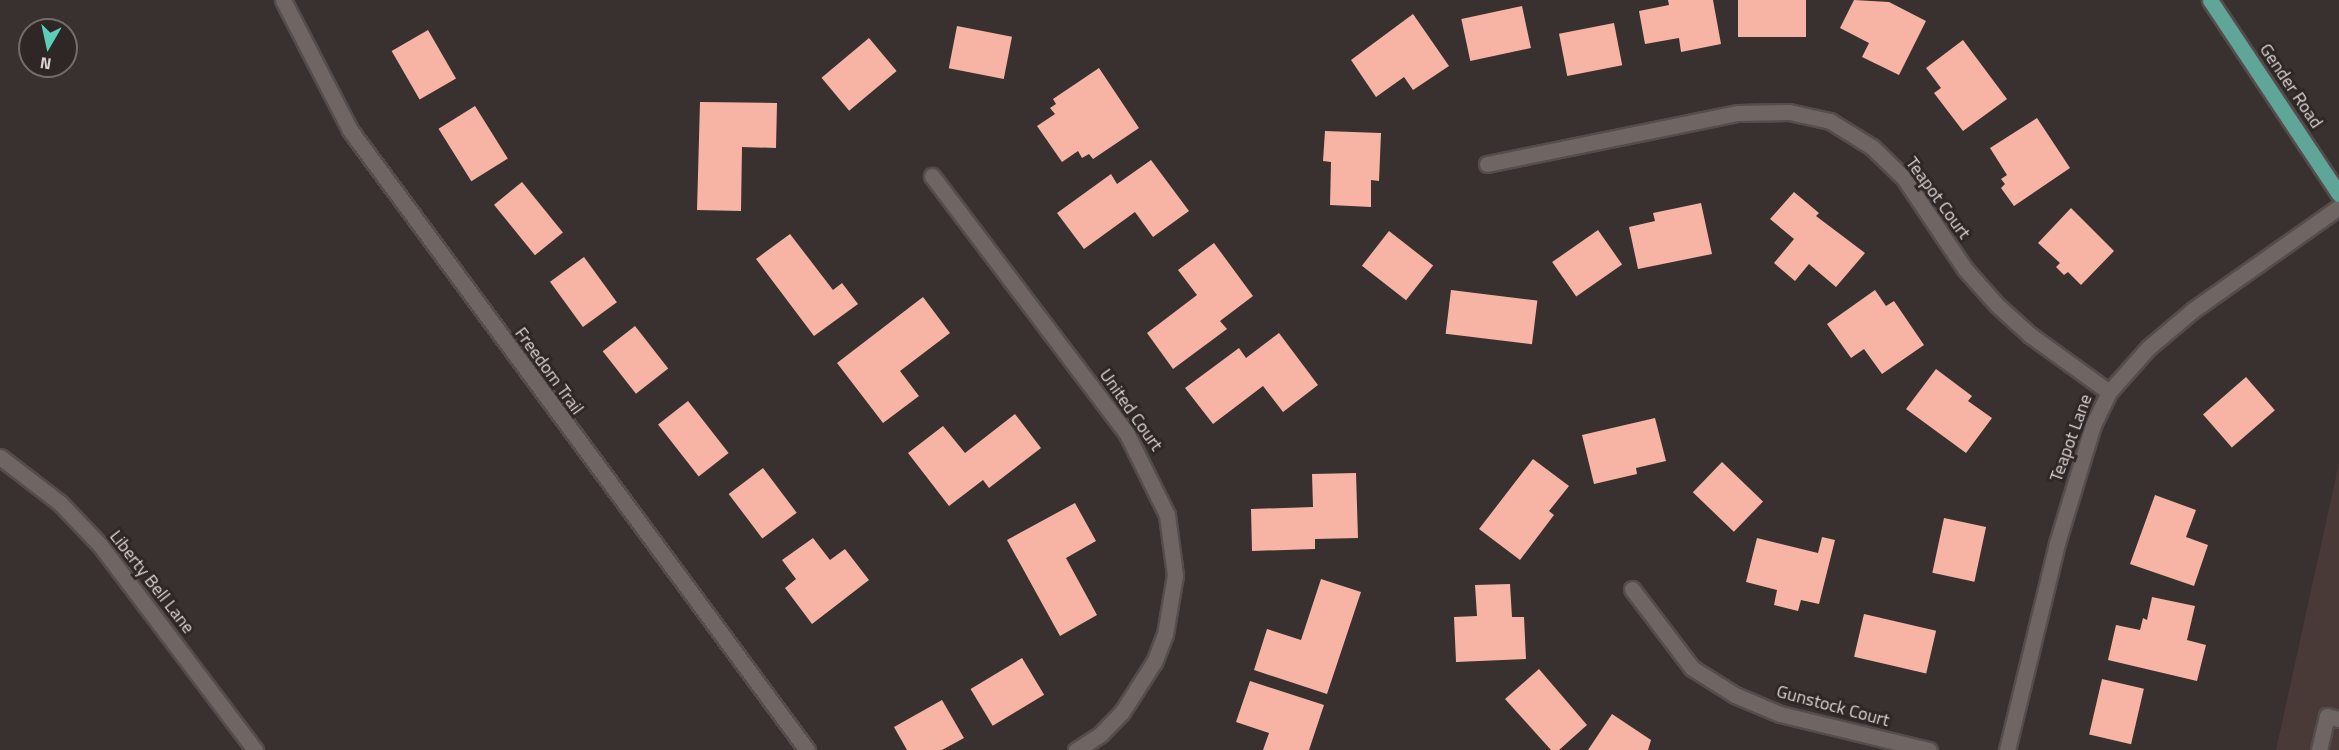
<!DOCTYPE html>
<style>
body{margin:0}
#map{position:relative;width:2339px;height:750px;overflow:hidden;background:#39312f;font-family:"Titillium Web",sans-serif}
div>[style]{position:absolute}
.built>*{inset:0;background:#493a37}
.building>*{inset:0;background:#f7b4a4;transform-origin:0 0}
.roads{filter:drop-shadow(2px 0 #544d4b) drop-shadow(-2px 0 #544d4b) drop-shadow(0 2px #544d4b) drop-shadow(0 -2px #544d4b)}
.service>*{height:15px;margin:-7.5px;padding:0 7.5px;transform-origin:7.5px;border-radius:7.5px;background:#6f6664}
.minor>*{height:15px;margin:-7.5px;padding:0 7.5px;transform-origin:7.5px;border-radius:7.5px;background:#6f6664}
.primary>*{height:15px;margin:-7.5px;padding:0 7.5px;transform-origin:7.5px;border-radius:7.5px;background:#5fa699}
span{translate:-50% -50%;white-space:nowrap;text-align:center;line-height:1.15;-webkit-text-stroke:6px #2f2725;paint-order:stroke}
.street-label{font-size:18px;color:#d9d3d2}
.north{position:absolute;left:18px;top:18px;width:60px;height:60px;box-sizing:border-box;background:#2f2725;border:2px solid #736c6a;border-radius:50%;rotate:189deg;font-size:16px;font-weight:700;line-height:24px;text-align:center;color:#d9d3d2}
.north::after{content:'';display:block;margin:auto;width:21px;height:27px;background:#5cceba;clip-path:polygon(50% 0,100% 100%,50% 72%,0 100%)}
</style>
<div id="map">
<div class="built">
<i style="clip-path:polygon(2339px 463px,2339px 750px,2276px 750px)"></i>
</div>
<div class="building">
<i style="clip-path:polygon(1668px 0,1713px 0,1721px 44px,1681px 52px,1679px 38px,1645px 44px,1639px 11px,1669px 5px)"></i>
<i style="left:1738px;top:0;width:68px;height:37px"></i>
<i style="clip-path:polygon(1854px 0,1889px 2px,1926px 21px,1899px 75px,1862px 57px,1869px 43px,1840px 28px)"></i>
<i style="left:1522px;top:6px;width:43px;height:62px;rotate:78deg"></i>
<i style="clip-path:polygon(1413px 14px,1449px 66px,1413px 90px,1404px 77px,1376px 97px,1351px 60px)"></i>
<i style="left:1614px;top:23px;width:43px;height:56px;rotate:79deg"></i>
<i style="left:957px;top:26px;width:56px;height:43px;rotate:11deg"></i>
<i style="left:428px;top:30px;width:56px;height:42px;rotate:60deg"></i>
<i style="left:869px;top:38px;width:43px;height:62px;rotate:50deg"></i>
<i style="clip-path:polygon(1963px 40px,2007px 99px,1963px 131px,1934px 93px,1941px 88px,1926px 68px)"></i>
<i style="clip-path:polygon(1099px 68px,1139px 128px,1093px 159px,1089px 154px,1082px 158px,1078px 151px,1062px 162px,1037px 126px,1055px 114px,1050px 108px,1056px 104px,1053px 99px)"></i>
<i style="clip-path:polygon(700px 102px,777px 103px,776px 148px,742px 147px,741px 211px,697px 210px)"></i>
<i style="left:475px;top:106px;width:62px;height:43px;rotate:58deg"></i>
<i style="clip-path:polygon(2037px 118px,2070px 168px,2014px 206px,2001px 188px,2005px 184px,2001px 179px,2007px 175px,1990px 148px)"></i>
<i style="clip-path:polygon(1325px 131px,1381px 133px,1379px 181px,1371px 180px,1371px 207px,1330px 205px,1331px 162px,1323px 161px)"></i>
<i style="clip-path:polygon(1151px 160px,1189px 211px,1153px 237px,1135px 212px,1084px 249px,1057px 213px,1111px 174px,1117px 184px)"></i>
<i style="left:522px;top:182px;width:65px;height:36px;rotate:51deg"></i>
<i style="clip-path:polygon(1794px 192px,1819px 213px,1816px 216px,1865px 253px,1836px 287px,1809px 264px,1795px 281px,1774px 263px,1794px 239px,1770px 219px)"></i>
<i style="clip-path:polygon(1701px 203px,1712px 254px,1638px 269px,1629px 227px,1655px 221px,1653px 213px)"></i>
<i style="clip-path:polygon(2071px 208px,2114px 251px,2081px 285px,2068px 272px,2064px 275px,2056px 267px,2060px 263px,2038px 243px)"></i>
<i style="left:1598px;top:230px;width:42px;height:56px;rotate:55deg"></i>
<i style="left:1389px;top:231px;width:56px;height:44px;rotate:38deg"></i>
<i style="clip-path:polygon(790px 234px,833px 290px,842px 283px,858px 304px,814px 336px,756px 259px)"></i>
<i style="clip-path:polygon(1214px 243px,1253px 296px,1220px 321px,1227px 329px,1173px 369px,1147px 333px,1197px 295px,1178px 270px)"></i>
<i style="left:584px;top:257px;width:56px;height:42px;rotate:54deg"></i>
<i style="left:1451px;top:290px;width:87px;height:44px;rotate:7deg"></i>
<i style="clip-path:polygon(1875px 290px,1886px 306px,1894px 301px,1924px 345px,1882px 374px,1864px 349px,1851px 358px,1827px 324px)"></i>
<i style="clip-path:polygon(923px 297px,950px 333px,900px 371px,919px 396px,883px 423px,837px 363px)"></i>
<i style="left:635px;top:326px;width:54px;height:41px;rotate:52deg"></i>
<i style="clip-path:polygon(1279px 333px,1318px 385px,1283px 412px,1263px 386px,1213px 424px,1185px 388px,1239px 348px,1246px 358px)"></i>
<i style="clip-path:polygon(1936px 369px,1972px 396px,1968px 401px,1992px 418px,1966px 453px,1906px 409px)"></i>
<i style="left:2246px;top:377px;width:44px;height:57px;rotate:49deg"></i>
<i style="left:688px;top:401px;width:66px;height:38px;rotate:52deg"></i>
<i style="clip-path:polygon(1015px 414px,1041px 448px,989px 488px,983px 480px,949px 506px,908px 453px,943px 426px,965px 453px)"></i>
<i style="clip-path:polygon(1655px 418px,1666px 461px,1636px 468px,1637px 474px,1594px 484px,1582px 435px)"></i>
<i style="clip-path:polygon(1533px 459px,1569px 486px,1549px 511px,1554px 515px,1520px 560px,1479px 529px)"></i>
<i style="left:1722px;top:462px;width:57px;height:42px;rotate:44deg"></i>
<i style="left:763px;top:468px;width:56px;height:43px;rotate:53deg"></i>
<i style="clip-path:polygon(1356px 473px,1358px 538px,1315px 539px,1315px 549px,1252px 551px,1251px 509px,1313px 507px,1312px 474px)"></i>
<i style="clip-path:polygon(2155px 495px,2196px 510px,2186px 537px,2208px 545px,2194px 586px,2130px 564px)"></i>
<i style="clip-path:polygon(1075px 503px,1096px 541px,1066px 558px,1097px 615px,1060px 636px,1007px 540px)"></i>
<i style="left:1944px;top:518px;width:43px;height:56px;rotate:12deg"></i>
<i style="clip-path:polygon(1822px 537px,1835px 540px,1819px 604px,1801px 600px,1798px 611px,1774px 605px,1777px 590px,1746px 582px,1757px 538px,1818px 553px)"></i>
<i style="clip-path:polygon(813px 538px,830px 560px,845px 549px,869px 580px,812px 624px,785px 588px,796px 579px,782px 560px)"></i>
<i style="clip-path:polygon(1321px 579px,1361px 592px,1327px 694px,1254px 670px,1267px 629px,1301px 640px)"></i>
<i style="clip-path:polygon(1510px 584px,1512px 617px,1524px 617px,1526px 659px,1456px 662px,1454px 617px,1477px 616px,1475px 585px)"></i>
<i style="clip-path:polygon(2152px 597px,2195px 606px,2187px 640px,2206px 645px,2197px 681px,2108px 660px,2116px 625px,2140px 630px,2143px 618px,2147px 620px)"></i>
<i style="left:1864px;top:614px;width:74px;height:44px;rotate:13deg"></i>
<i style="left:1022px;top:658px;width:43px;height:60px;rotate:59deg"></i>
<i style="clip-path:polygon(1539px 669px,1587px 725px,1559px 750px,1551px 750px,1505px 699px)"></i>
<i style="left:2102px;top:679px;width:43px;height:57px;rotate:13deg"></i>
<i style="clip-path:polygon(1250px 681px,1324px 705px,1309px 750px,1263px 750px,1269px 733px,1236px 722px)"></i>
<i style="clip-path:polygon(942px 700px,964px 738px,942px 750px,907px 750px,894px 727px)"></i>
<i style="clip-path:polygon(1612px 714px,1651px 740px,1648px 750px,1588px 750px)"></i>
</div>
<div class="roads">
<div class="service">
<i style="left:2319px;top:750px;width:35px;rotate:-77deg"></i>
<i style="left:2327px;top:716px;width:12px;rotate:14deg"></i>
</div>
<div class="minor">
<i style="left:283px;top:0;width:146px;rotate:62.7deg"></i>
<i style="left:350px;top:130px;width:770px;rotate:53.61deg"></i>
<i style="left:1487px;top:164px;width:256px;rotate:-11.5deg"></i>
<i style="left:1738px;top:113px;width:51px;rotate:-1.1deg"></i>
<i style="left:1789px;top:112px;width:42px;rotate:12.4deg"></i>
<i style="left:1830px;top:121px;width:49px;rotate:31.8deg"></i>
<i style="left:1872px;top:147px;width:45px;rotate:44.1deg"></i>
<i style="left:1904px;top:178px;width:110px;rotate:56.2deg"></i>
<i style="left:1965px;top:269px;width:48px;rotate:48.4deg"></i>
<i style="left:1997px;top:305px;width:45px;rotate:42.3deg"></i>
<i style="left:2030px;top:335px;width:97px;rotate:35.8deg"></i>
<i style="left:932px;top:176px;width:323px;rotate:52.9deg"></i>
<i style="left:1127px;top:434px;width:90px;rotate:63.7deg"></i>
<i style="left:1167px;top:515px;width:61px;rotate:82.4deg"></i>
<i style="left:1175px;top:575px;width:60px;rotate:99.6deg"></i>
<i style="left:1165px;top:634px;width:30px;rotate:111deg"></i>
<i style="left:1154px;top:662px;width:59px;rotate:122.6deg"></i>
<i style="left:1122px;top:712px;width:30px;rotate:134deg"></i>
<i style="left:1101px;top:734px;width:30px;rotate:147deg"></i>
<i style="left:0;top:457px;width:76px;rotate:37.5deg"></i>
<i style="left:60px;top:503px;width:58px;rotate:46.4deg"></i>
<i style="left:100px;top:545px;width:257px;rotate:52.9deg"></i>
<i style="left:1632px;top:589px;width:99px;rotate:52.8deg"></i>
<i style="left:1692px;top:668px;width:51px;rotate:32.1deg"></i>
<i style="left:1735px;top:695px;width:49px;rotate:22.9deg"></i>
<i style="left:1780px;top:714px;width:153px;rotate:13.6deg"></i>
<i style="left:2007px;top:750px;width:213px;rotate:-76.4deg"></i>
<i style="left:2057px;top:543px;width:123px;rotate:-73deg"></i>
<i style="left:2093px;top:425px;width:37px;rotate:-64deg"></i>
<i style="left:2109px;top:392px;width:59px;rotate:-48.4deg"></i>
<i style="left:2148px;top:348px;width:59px;rotate:-40.2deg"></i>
<i style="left:2193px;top:310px;width:179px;rotate:-35.2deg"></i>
</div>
<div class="primary">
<i style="left:2210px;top:0;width:233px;rotate:56.4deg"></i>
</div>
</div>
<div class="street-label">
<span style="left:2291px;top:86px;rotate:56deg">Gender Road</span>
<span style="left:1938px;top:198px;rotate:54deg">Teapot Court</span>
<span style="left:549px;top:371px;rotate:54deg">Freedom Trail</span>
<span style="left:1131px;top:410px;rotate:55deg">United Court</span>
<span style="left:2071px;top:438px;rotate:-70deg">Teapot Lane</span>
<span style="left:152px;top:582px;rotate:52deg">Liberty Bell Lane</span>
<span style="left:1833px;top:706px;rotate:15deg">Gunstock Court</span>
</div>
<div class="north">N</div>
</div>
